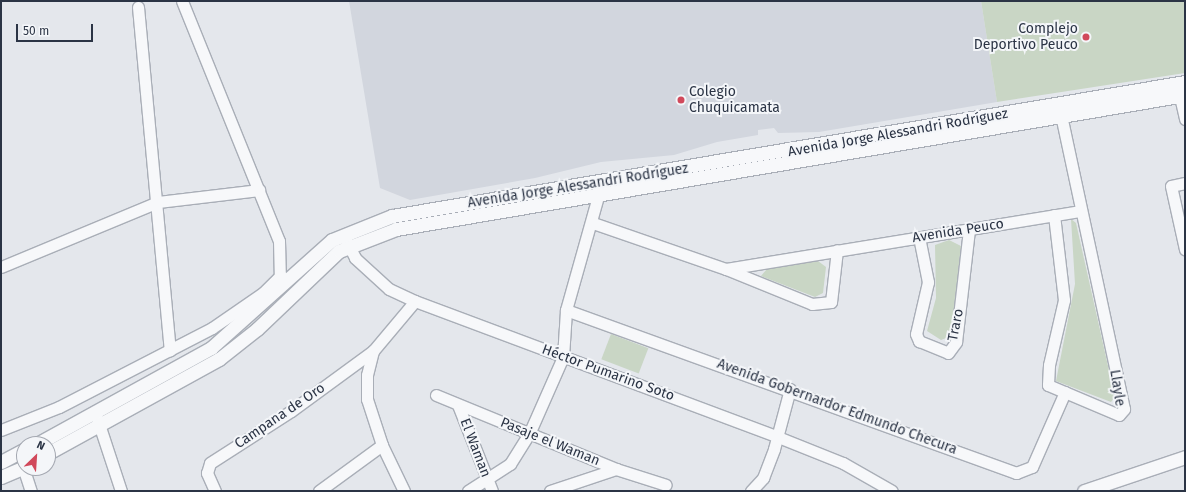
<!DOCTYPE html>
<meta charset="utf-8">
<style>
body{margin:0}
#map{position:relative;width:1186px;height:492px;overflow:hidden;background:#e4e7ec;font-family:"Fira Sans",sans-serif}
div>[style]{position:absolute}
.built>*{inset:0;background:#d2d6de}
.green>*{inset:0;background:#c9d6c5;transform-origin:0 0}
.roads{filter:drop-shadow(1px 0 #a9aeb7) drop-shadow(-1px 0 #a9aeb7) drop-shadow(0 1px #a9aeb7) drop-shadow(0 -1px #a9aeb7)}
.minor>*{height:11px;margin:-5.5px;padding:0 5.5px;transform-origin:5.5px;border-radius:5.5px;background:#f7f8fa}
.tertiary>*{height:13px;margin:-6.5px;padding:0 6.5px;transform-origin:6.5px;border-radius:6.5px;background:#f7f8fa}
.dots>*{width:11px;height:11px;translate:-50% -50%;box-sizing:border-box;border:2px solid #f4f6f9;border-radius:50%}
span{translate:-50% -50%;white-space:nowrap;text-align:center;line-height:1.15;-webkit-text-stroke:4px #f4f6f9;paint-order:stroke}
.poi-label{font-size:14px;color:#2b3445}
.right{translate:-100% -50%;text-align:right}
.left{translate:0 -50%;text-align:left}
.street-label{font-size:14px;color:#2b3445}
.frame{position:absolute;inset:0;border:2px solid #2b3445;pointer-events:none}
.north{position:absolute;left:16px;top:436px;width:40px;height:40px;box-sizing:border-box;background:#f4f6f9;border:1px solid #a4a8b1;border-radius:50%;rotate:25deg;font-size:11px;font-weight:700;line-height:16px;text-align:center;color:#2b3445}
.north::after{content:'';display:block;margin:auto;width:14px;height:18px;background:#d1495b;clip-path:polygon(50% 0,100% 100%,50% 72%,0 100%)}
.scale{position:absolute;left:16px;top:24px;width:77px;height:18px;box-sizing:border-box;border:2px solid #2b3445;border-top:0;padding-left:5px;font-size:12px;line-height:14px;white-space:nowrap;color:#2b3445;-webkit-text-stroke:3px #f4f6f9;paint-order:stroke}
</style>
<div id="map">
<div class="built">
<i style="clip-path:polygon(349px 1px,981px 1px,997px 102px,819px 132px,778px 133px,774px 128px,758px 130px,758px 135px,717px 142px,674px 155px,601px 162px,535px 178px,410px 200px,380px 188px)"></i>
</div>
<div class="green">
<i style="clip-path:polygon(981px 1px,1185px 1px,1185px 73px,997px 102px)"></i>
<i style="clip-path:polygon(1071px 219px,1076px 223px,1115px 397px,1111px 402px,1056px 381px,1075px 284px)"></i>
<i style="clip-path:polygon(949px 240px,961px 246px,951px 336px,941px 340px,927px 331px,936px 298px,935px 245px)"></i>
<i style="clip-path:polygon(818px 261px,826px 267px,823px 293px,815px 297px,761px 276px,767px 269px)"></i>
<i style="left:611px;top:334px;width:40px;height:27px;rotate:21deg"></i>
</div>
<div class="roads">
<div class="minor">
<i style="left:182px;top:1px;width:259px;rotate:68deg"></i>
<i style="left:279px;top:241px;width:40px;rotate:88.6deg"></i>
<i style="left:138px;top:7px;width:345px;rotate:84.7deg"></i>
<i style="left:1178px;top:88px;width:32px;rotate:77deg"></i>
<i style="left:1185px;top:183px;width:14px;rotate:168deg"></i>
<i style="left:1171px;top:186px;width:65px;rotate:77.5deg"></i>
<i style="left:1054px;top:215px;width:86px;rotate:83.3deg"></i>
<i style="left:1064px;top:300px;width:67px;rotate:103deg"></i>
<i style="left:1049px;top:365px;width:20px;rotate:93deg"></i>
<i style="left:1048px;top:385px;width:77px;rotate:22.9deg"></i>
<i style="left:1119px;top:415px;width:8px;rotate:-50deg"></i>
<i style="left:1124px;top:409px;width:300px;rotate:-102.1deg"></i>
<i style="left:593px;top:223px;width:141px;rotate:19.1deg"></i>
<i style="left:726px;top:269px;width:358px;rotate:-9.3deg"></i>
<i style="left:919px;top:237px;width:46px;rotate:78.7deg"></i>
<i style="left:928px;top:282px;width:53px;rotate:103deg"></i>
<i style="left:916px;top:334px;width:8px;rotate:67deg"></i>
<i style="left:919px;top:341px;width:31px;rotate:22deg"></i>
<i style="left:948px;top:353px;width:14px;rotate:-54deg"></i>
<i style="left:956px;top:342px;width:114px;rotate:-83.4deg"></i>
<i style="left:346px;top:240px;width:20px;rotate:63deg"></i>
<i style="left:355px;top:258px;width:46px;rotate:42.4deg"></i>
<i style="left:389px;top:289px;width:29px;rotate:25deg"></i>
<i style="left:415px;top:301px;width:388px;rotate:20.5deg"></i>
<i style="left:778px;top:437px;width:70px;rotate:21.8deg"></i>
<i style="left:843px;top:463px;width:56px;rotate:29.7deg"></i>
<i style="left:1px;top:267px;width:170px;rotate:-22.5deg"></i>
<i style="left:158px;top:202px;width:102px;rotate:-6.8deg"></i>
<i style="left:726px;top:269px;width:93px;rotate:22.1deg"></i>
<i style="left:812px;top:304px;width:19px;rotate:-6deg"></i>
<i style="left:831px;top:302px;width:52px;rotate:-83.4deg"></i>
<i style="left:566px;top:310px;width:479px;rotate:19.9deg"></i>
<i style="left:1016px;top:473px;width:17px;rotate:-21deg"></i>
<i style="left:1032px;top:467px;width:82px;rotate:-66.3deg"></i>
<i style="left:436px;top:395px;width:195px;rotate:22.3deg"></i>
<i style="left:616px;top:469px;width:52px;rotate:17.7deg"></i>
<i style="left:458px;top:405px;width:92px;rotate:68.4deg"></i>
<i style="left:97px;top:418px;width:77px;rotate:71.8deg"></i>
<i style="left:1px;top:430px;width:62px;rotate:-21.6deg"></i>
<i style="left:59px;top:407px;width:172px;rotate:-27.3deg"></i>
<i style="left:212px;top:328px;width:62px;rotate:-34.5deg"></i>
<i style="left:263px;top:293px;width:25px;rotate:-45deg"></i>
<i style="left:23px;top:467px;width:25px;rotate:72deg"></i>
<i style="left:215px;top:491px;width:20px;rotate:-114deg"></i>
<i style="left:207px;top:473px;width:10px;rotate:-73deg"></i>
<i style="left:210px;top:463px;width:96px;rotate:-32.7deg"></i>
<i style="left:291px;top:411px;width:102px;rotate:-36.2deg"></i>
<i style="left:319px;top:491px;width:78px;rotate:-36.1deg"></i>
<i style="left:404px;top:491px;width:51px;rotate:-115.6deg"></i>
<i style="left:382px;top:445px;width:48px;rotate:-108.1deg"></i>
<i style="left:367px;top:399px;width:24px;rotate:-90deg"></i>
<i style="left:367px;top:375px;width:25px;rotate:-76deg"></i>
<i style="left:373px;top:351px;width:65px;rotate:-50deg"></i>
<i style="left:468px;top:491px;width:50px;rotate:-32.7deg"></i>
<i style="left:510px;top:464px;width:36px;rotate:-58deg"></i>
<i style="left:529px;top:434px;width:84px;rotate:-66.2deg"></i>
<i style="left:563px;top:357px;width:47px;rotate:-86.3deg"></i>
<i style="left:566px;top:310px;width:126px;rotate:-74.3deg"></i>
<i style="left:550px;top:491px;width:70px;rotate:-18.4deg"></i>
<i style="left:751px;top:491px;width:18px;rotate:-47deg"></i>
<i style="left:763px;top:478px;width:31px;rotate:-69deg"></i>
<i style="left:774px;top:449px;width:62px;rotate:-75.1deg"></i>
</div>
<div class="tertiary">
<i style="left:37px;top:444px;width:199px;rotate:-28.9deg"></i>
<i style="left:211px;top:348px;width:162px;rotate:-41.8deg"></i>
<i style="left:332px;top:240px;width:65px;rotate:-21.8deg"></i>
<i style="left:392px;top:216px;width:804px;rotate:-9.59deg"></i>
<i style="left:48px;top:453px;width:195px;rotate:-28.8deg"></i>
<i style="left:219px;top:359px;width:48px;rotate:-38.3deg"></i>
<i style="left:257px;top:329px;width:113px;rotate:-43.6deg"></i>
<i style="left:339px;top:251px;width:61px;rotate:-21.1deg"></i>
<i style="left:396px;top:229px;width:800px;rotate:-9.64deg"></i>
<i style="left:1px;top:462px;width:26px;rotate:-28deg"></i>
<i style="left:1px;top:477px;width:25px;rotate:-23deg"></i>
<i style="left:1084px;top:491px;width:107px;rotate:-18.6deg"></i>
</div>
</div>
<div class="dots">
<i style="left:1086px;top:37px;background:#d1495b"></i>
<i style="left:681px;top:100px;background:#d1495b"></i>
</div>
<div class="poi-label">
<span class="right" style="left:1078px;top:37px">Complejo<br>Deportivo Peuco</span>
<span class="left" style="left:689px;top:100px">Colegio<br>Chuquicamata</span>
</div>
<div class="street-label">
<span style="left:898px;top:133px;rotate:-10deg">Avenida Jorge Alessandri Rodríguez</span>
<span style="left:578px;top:186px;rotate:-9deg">Avenida Jorge Alessandri Rodríguez</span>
<span style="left:958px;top:231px;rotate:-9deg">Avenida Peuco</span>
<span style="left:956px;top:325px;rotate:-79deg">Traro</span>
<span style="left:608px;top:373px;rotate:20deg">Héctor Pumarino Soto</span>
<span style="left:1117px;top:388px;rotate:81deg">Llayle</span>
<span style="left:837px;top:407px;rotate:20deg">Avenida Gobernardor Edmundo Checura</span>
<span style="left:280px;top:416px;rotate:-34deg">Campana de Oro</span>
<span style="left:550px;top:442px;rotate:22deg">Pasaje el Waman</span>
<span style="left:475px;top:448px;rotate:69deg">El Waman</span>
</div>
<div class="frame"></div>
<div class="north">N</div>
<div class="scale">50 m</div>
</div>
